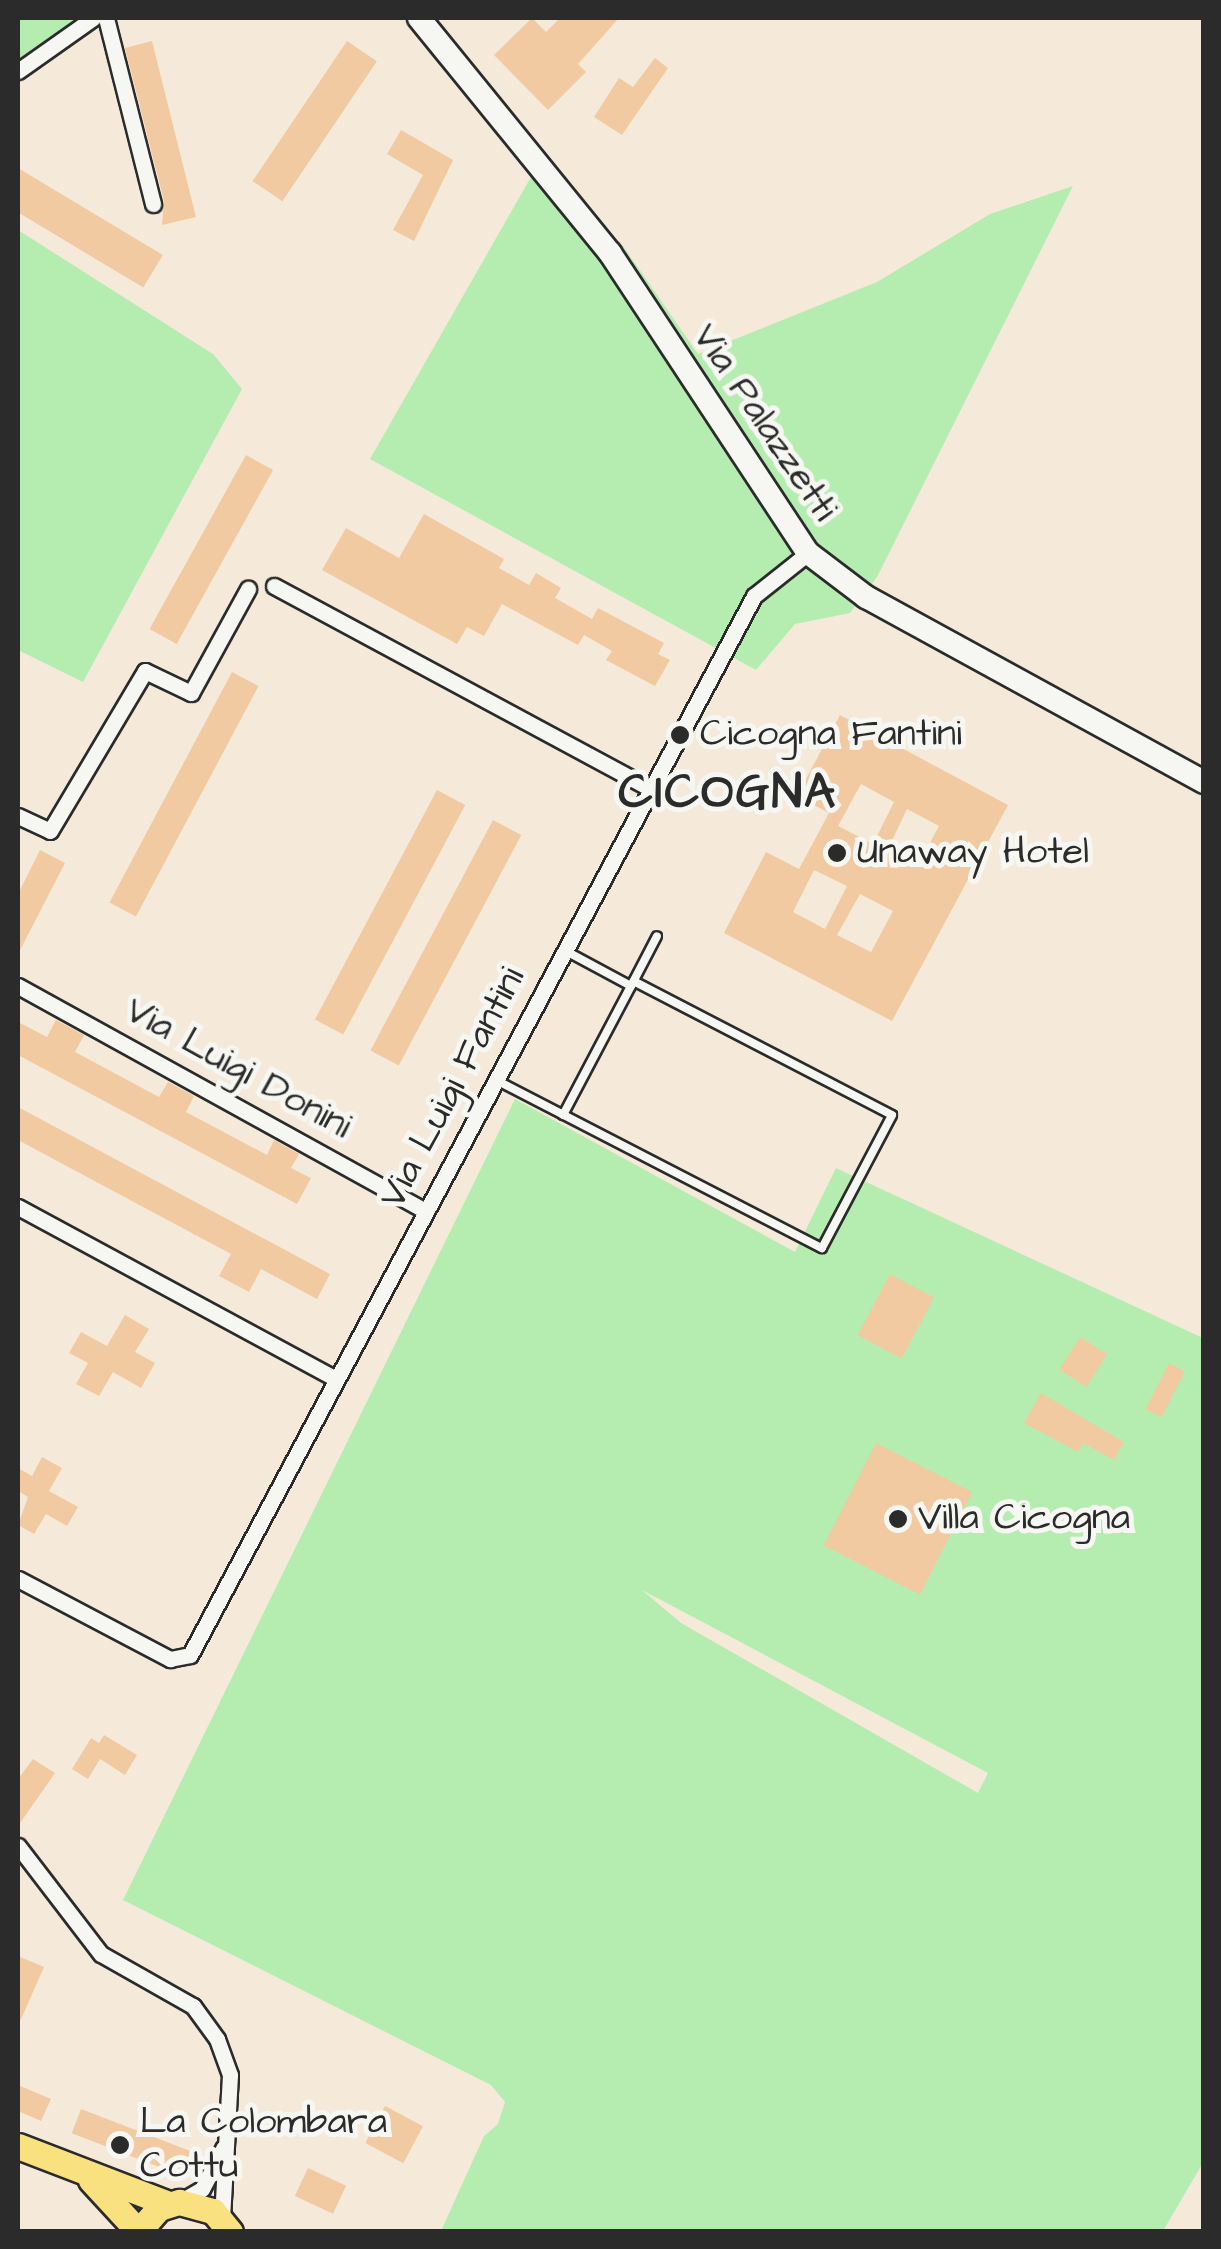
<!DOCTYPE html>
<style>
body{margin:0}
#map{position:relative;width:1221px;height:2249px;overflow:hidden;background:#f5e9da;font-family:"Architects Daughter",sans-serif}
div>[style]{position:absolute}
.green>*{inset:0;background:#b5edb1}
.building>*{inset:0;background:#f2caa1;transform-origin:0 0}
.roads{filter:drop-shadow(2px 0 #2b2b2b) drop-shadow(-2px 0 #2b2b2b) drop-shadow(0 2px #2b2b2b) drop-shadow(0 -2px #2b2b2b)}
.service>*{height:8px;margin:-4px;padding:0 4px;transform-origin:4px;border-radius:4px;background:#f6f6f2}
.minor>*{height:15px;margin:-7.5px;padding:0 7.5px;transform-origin:7.5px;border-radius:7.5px;background:#f6f6f2}
.secondary>*{height:22px;margin:-11px;padding:0 11px;transform-origin:11px;border-radius:11px;background:#f6f6f2}
.primary>*{height:25px;margin:-12.5px;padding:0 12.5px;transform-origin:12.5px;border-radius:12.5px;background:#fae180}
.dots>*{width:28px;height:28px;translate:-50% -50%;box-sizing:border-box;border:5px solid #f6f6f2;border-radius:50%}
span{translate:-50% -50%;white-space:nowrap;text-align:center;line-height:1.15;-webkit-text-stroke:10px #f6f6f2;paint-order:stroke}
.street-label{font-size:38px;color:#2b2b2b}
.poi-label{font-size:38px;color:#2b2b2b}
.left{translate:0 -50%;text-align:left}
.district-label{font-size:48px;color:#2b2b2b;font-weight:700;letter-spacing:2.5px}
.frame{position:absolute;inset:0;border:20px solid #2b2b2b;pointer-events:none}
</style>
<div id="map">
<div class="green">
<i style="clip-path:polygon(18px 18px,93px 18px,18px 80px)"></i>
<i style="clip-path:polygon(539px 163px,623px 246px,698px 354px,877px 282px,990px 214px,1073px 186px,877px 577px,850px 613px,795px 624px,756px 670px,370px 459px)"></i>
<i style="clip-path:polygon(18px 230px,213px 354px,242px 389px,83px 682px,18px 650px)"></i>
<i style="clip-path:polygon(evenodd,515px 1099px,795px 1252px,836px 1168px,1203px 1338px,1204px 2161px,1163px 2231px,441px 2231px,484px 2136px,498px 2124px,505px 2102px,491px 2085px,123px 1900px,515px 1099px,642px 1590px,988px 1773px,978px 1793px,681px 1623px,642px 1590px)"></i>
</div>
<div class="building">
<i style="clip-path:polygon(532px 18px,546px 32px,560px 18px,619px 18px,578px 64px,586px 72px,548px 110px,494px 55px)"></i>
<i style="clip-path:polygon(152px 41px,196px 217px,162px 225px,164px 201px,125px 48px)"></i>
<i style="left:347px;top:41px;width:36px;height:169px;rotate:34deg"></i>
<i style="clip-path:polygon(655px 58px,668px 68px,622px 135px,594px 117px,619px 78px,633px 87px)"></i>
<i style="clip-path:polygon(401px 130px,453px 160px,414px 241px,393px 230px,423px 175px,387px 154px)"></i>
<i style="left:18px;top:168px;width:169px;height:38px;rotate:31deg"></i>
<i style="left:246px;top:455px;width:31px;height:199px;rotate:29deg"></i>
<i style="clip-path:polygon(424px 514px,504px 559px,499px 568px,529px 585px,536px 573px,561px 588px,555px 598px,592px 619px,598px 608px,664px 643px,658px 654px,670px 660px,655px 686px,606px 660px,612px 651px,584px 635px,578px 645px,502px 604px,484px 636px,467px 627px,457px 644px,322px 570px,346px 528px,399px 558px)"></i>
<i style="left:232px;top:672px;width:30px;height:261px;rotate:28deg"></i>
<i style="clip-path:polygon(evenodd,840px 715px,1008px 805px,892px 1021px,724px 933px,766px 852px,799px 869px,829px 813px,797px 796px,840px 715px,861px 784px,894px 802px,873px 844px,838px 826px,861px 784px,840px 715px,907px 809px,939px 826px,917px 867px,887px 851px,907px 809px,840px 715px,814px 870px,847px 886px,825px 929px,793px 912px,814px 870px,840px 715px,860px 894px,893px 911px,871px 952px,837px 935px,860px 894px)"></i>
<i style="left:437px;top:790px;width:32px;height:260px;rotate:28deg"></i>
<i style="left:493px;top:820px;width:32px;height:261px;rotate:28deg"></i>
<i style="clip-path:polygon(40px 850px,65px 863px,18px 954px,18px 894px)"></i>
<i style="clip-path:polygon(56px 1020px,84px 1035px,75px 1052px,159px 1097px,168px 1082px,194px 1096px,186px 1112px,267px 1155px,274px 1140px,299px 1154px,291px 1168px,311px 1178px,297px 1204px,18px 1055px,18px 1022px,47px 1037px)"></i>
<i style="clip-path:polygon(18px 1107px,330px 1274px,317px 1299px,261px 1269px,249px 1292px,219px 1276px,231px 1254px,18px 1140px)"></i>
<i style="left:890px;top:1274px;width:50px;height:69px;rotate:28deg"></i>
<i style="clip-path:polygon(125px 1315px,149px 1329px,135px 1352px,155px 1363px,141px 1388px,113px 1372px,99px 1396px,76px 1384px,88px 1363px,69px 1353px,81px 1332px,107px 1346px)"></i>
<i style="left:1080px;top:1337px;width:32px;height:39px;rotate:32deg"></i>
<i style="left:1169px;top:1363px;width:18px;height:52px;rotate:27deg"></i>
<i style="clip-path:polygon(1041px 1393px,1124px 1442px,1114px 1460px,1083px 1443px,1078px 1452px,1024px 1423px)"></i>
<i style="left:876px;top:1443px;width:108px;height:115px;rotate:27deg"></i>
<i style="clip-path:polygon(42px 1457px,62px 1468px,49px 1491px,78px 1507px,67px 1526px,46px 1514px,34px 1534px,18px 1525px,28px 1497px,18px 1491px,18px 1468px,32px 1476px)"></i>
<i style="clip-path:polygon(104px 1735px,137px 1755px,125px 1775px,100px 1759px,88px 1779px,72px 1769px,91px 1738px,99px 1743px)"></i>
<i style="clip-path:polygon(33px 1759px,55px 1773px,18px 1826px,18px 1779px)"></i>
<i style="clip-path:polygon(18px 1956px,44px 1967px,18px 2026px)"></i>
<i style="clip-path:polygon(18px 2085px,51px 2099px,41px 2121px,18px 2111px)"></i>
<i style="left:385px;top:2106px;width:43px;height:42px;rotate:28deg"></i>
<i style="left:81px;top:2109px;width:117px;height:26px;rotate:21deg"></i>
<i style="left:308px;top:2168px;width:42px;height:31px;rotate:25deg"></i>
</div>
<div class="roads">
<div class="service">
<i style="left:564px;top:950px;width:76px;rotate:28.2deg"></i>
<i style="left:631px;top:986px;width:56px;rotate:-62.5deg"></i>
<i style="left:494px;top:1079px;width:369px;rotate:27.3deg"></i>
<i style="left:822px;top:1248px;width:150px;rotate:-62.2deg"></i>
<i style="left:892px;top:1115px;width:291px;rotate:-152.6deg"></i>
<i style="left:563px;top:1115px;width:146px;rotate:-62.2deg"></i>
</div>
<div class="minor">
<i style="left:106px;top:18px;width:192px;rotate:75.8deg"></i>
<i style="left:18px;top:71px;width:92px;rotate:-35.2deg"></i>
<i style="left:274px;top:586px;width:428px;rotate:28.3deg"></i>
<i style="left:18px;top:816px;width:35px;rotate:25deg"></i>
<i style="left:50px;top:831px;width:186px;rotate:-59.3deg"></i>
<i style="left:145px;top:671px;width:51px;rotate:25.6deg"></i>
<i style="left:191px;top:693px;width:119px;rotate:-61.3deg"></i>
<i style="left:18px;top:986px;width:465px;rotate:28.9deg"></i>
<i style="left:18px;top:1207px;width:359px;rotate:28.4deg"></i>
<i style="left:18px;top:1579px;width:172px;rotate:27.8deg"></i>
<i style="left:170px;top:1659px;width:20px;rotate:-11deg"></i>
<i style="left:190px;top:1655px;width:1200px;rotate:-61.96deg"></i>
<i style="left:754px;top:596px;width:69px;rotate:-38.5deg"></i>
<i style="left:18px;top:1846px;width:136px;rotate:52.5deg"></i>
<i style="left:101px;top:1954px;width:106px;rotate:29.5deg"></i>
<i style="left:193px;top:2006px;width:41px;rotate:54deg"></i>
<i style="left:217px;top:2039px;width:38px;rotate:70deg"></i>
<i style="left:230px;top:2075px;width:144px;rotate:93.2deg"></i>
<i style="left:181px;top:2201px;width:24px;rotate:-30deg"></i>
<i style="left:202px;top:2189px;width:47px;rotate:-62.4deg"></i>
</div>
<div class="secondary">
<i style="left:419px;top:18px;width:303px;rotate:50.9deg"></i>
<i style="left:610px;top:253px;width:359px;rotate:56.6deg"></i>
<i style="left:808px;top:553px;width:73px;rotate:37.2deg"></i>
<i style="left:866px;top:597px;width:385px;rotate:28.7deg"></i>
</div>
<div class="primary">
<i style="left:18px;top:2146px;width:162px;rotate:21deg"></i>
<i style="left:91px;top:2180px;width:69px;rotate:47.3deg"></i>
<i style="left:138px;top:2232px;width:32px;rotate:-49deg"></i>
<i style="left:159px;top:2208px;width:21px;rotate:-17deg"></i>
<i style="left:179px;top:2202px;width:35px;rotate:15deg"></i>
<i style="left:213px;top:2211px;width:27px;rotate:51deg"></i>
</div>
</div>
<div class="dots">
<i style="left:680px;top:735px;background:#2b2b2b"></i>
<i style="left:837px;top:853px;background:#2b2b2b"></i>
<i style="left:898px;top:1519px;background:#2b2b2b"></i>
<i style="left:120px;top:2145px;background:#2b2b2b"></i>
</div>
<div class="street-label">
<span style="left:764px;top:423px;rotate:56deg">Via Palazzetti</span>
<span style="left:238px;top:1069px;rotate:29deg">Via Luigi Donini</span>
<span style="left:453px;top:1088px;rotate:-62deg">Via Luigi Fantini</span>
</div>
<div class="poi-label">
<span class="left" style="left:700px;top:735px">Cicogna Fantini</span>
<span class="left" style="left:857px;top:853px">Unaway Hotel</span>
<span class="left" style="left:918px;top:1519px">Villa Cicogna</span>
<span class="left" style="left:140px;top:2145px">La Colombara<br>Cottu</span>
</div>
<div class="district-label">
<span style="left:728px;top:794px">CICOGNA</span>
</div>
<div class="frame"></div>
</div>
